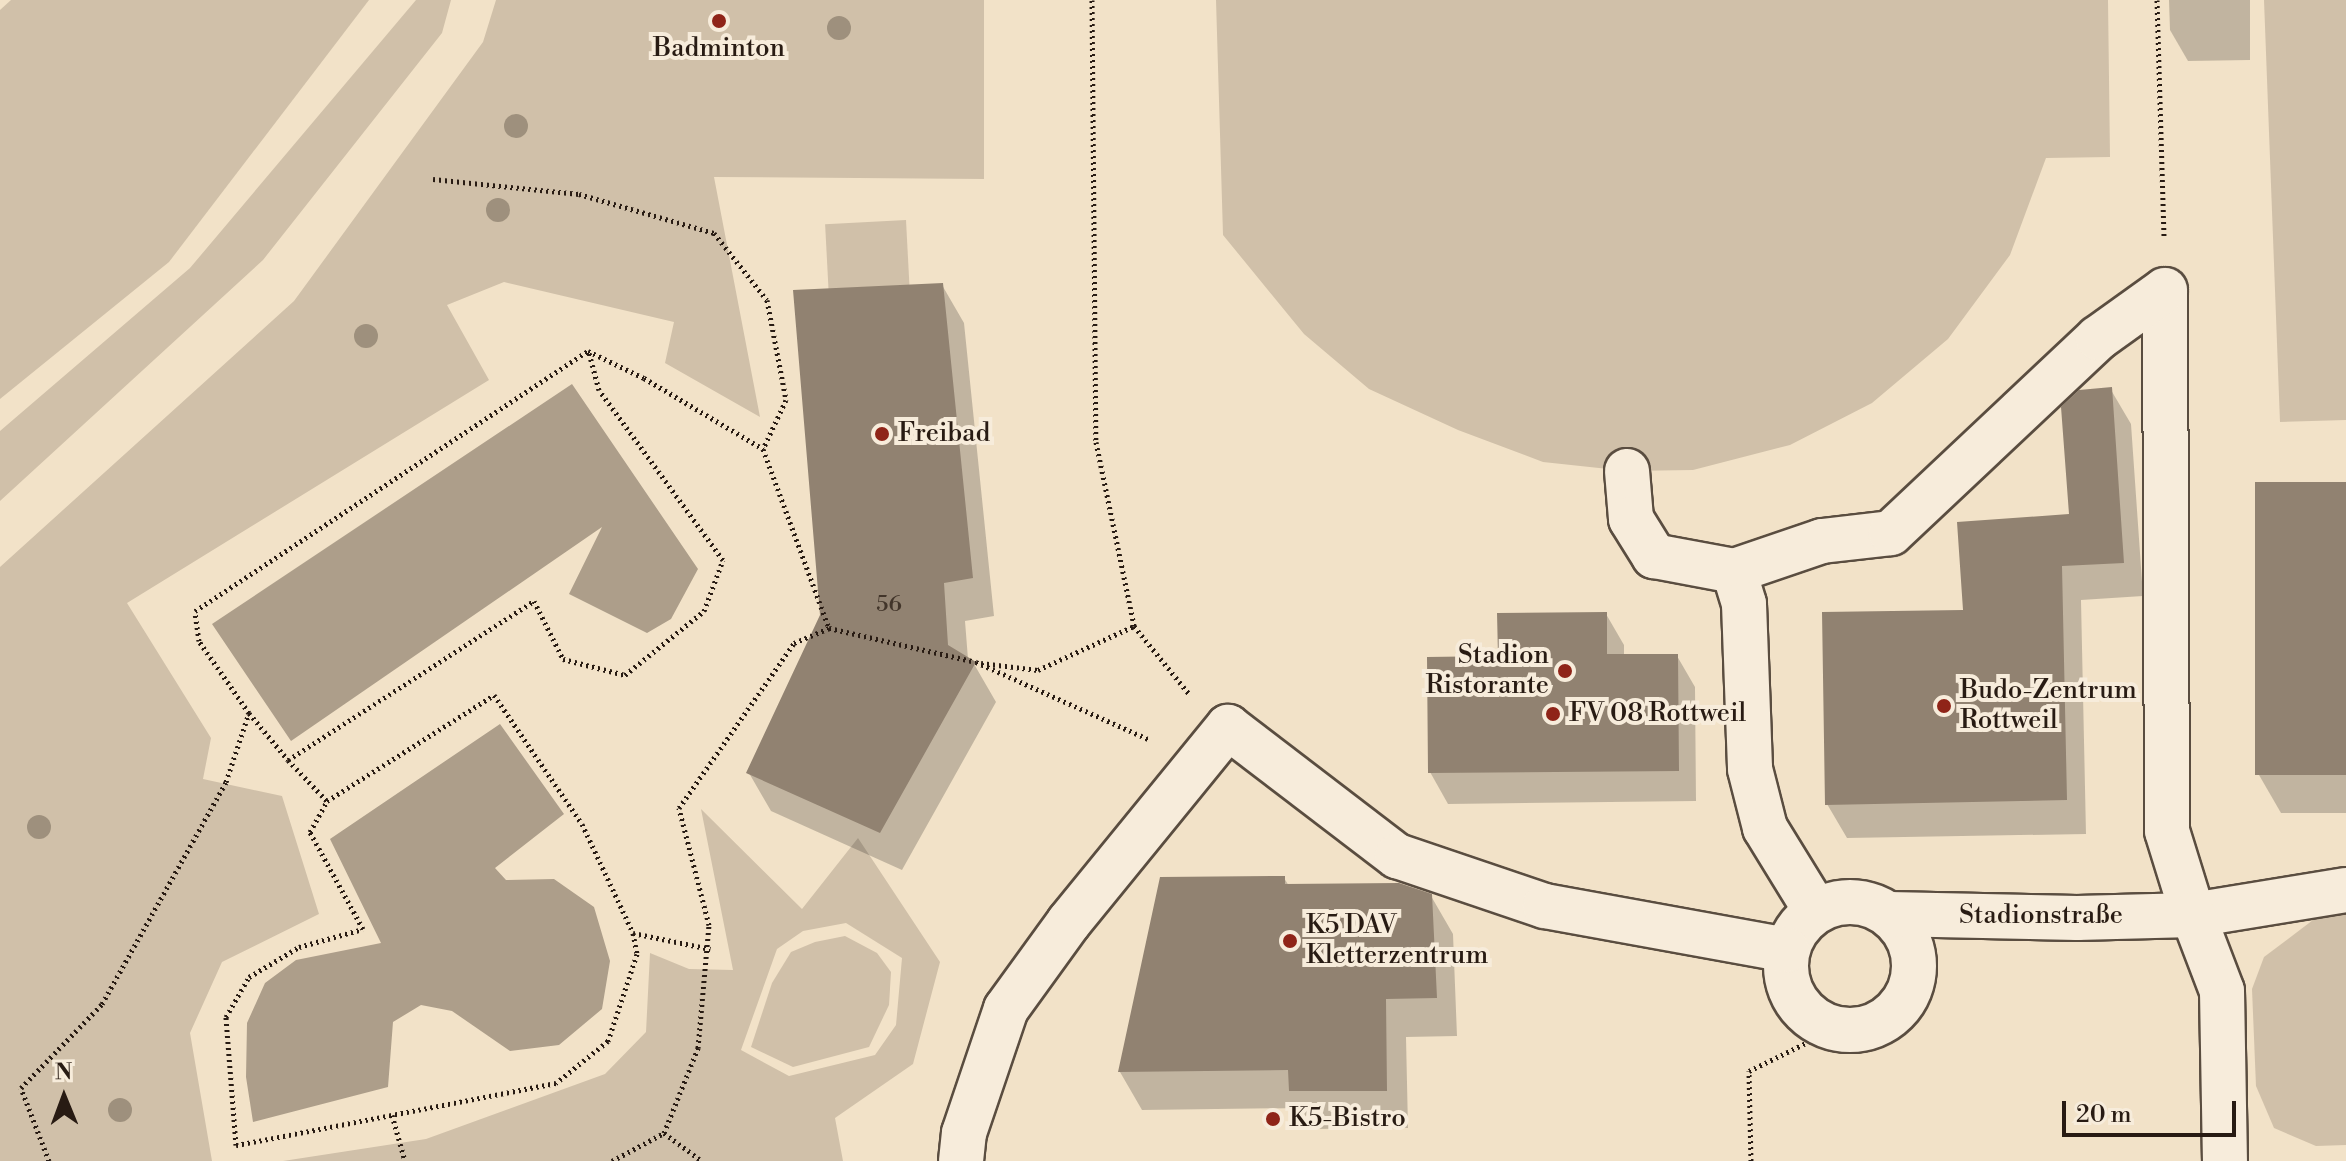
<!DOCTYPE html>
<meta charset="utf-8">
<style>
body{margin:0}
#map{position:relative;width:2346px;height:1161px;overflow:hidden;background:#f2e2c8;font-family:"Libre Bodoni",serif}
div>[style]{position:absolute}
.green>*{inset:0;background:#d0c0a9;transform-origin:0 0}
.water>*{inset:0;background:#ad9e8a}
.shadow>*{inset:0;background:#0003}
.building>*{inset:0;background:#918271;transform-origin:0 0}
.path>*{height:5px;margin-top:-2.5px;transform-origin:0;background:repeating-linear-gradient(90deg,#281b13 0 2px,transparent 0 6px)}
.roads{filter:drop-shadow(2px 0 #5a4d40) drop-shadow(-2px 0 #5a4d40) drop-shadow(0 2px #5a4d40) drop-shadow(0 -2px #5a4d40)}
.minor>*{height:44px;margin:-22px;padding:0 22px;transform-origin:22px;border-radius:22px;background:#f7ecdb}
.minor>.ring{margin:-22px;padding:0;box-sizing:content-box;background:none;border:44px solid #f7ecdb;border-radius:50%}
.trees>*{width:24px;height:24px;margin:-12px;border-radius:50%;background:#9e907d}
.dots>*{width:22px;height:22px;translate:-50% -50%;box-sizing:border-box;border:4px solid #f7ecdb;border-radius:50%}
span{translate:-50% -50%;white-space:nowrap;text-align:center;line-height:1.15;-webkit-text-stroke:8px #f7ecdb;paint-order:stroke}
.number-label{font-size:22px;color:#42352a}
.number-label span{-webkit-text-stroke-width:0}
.poi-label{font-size:26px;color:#281b13}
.left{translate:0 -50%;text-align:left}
.right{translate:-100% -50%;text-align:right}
.street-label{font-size:26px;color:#281b13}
.north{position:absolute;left:24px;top:1057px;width:80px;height:80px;-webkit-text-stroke:6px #f7ecdb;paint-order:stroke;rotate:359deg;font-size:22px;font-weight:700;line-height:32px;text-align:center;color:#281b13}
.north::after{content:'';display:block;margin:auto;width:28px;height:36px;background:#281b13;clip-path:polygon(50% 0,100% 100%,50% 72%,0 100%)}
.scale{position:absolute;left:2062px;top:1101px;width:174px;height:36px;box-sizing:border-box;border:4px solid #281b13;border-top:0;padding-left:10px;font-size:24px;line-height:28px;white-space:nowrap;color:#281b13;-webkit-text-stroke:6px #f7ecdb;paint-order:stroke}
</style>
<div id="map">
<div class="green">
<i style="clip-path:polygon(11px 0,369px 0,169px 262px,0 399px,0 10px)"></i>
<i style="clip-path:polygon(416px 0,451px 0,442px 33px,263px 260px,0 501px,0 431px,190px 268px)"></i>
<i style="clip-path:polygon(496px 0,984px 0,984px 179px,714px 177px,760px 417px,665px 363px,674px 322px,504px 282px,447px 305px,489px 380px,127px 603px,211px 738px,203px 779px,282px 796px,319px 914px,222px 962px,190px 1033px,212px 1161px,0 1161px,0 567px,294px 301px,483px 42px)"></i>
<i style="clip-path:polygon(1216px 0,2108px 0,2110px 157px,2046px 158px,2010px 255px,1948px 339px,1872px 403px,1790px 445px,1693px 470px,1627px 471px,1543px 462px,1458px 430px,1369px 389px,1304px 334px,1223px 235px)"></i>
<i style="clip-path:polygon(2264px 0,2346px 0,2346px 420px,2280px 422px)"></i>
<i style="left:906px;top:220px;width:66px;height:81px;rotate:87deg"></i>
<i style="clip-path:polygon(evenodd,701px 809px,802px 909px,858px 838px,940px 962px,913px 1064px,835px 1118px,843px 1161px,283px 1161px,426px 1139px,605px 1074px,646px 1032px,650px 953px,689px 969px,733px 970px,701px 809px,846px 923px,902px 958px,896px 1025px,875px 1055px,789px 1076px,741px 1050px,777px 949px,803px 931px,846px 923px)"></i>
<i style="clip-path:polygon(2346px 914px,2346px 1145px,2316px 1146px,2274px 1128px,2256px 1086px,2252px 989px,2264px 957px,2313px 920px)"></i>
<i style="clip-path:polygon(845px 936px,877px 953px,891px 972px,889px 1005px,869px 1047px,793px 1067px,751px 1047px,772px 983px,791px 952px,815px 942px)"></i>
</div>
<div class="water">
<i style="clip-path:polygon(572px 384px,698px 569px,671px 619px,647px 633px,569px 594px,602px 527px,291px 741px,212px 624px)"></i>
<i style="clip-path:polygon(500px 724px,564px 814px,495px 868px,506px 880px,554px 879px,594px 907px,610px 961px,602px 1009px,559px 1045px,510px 1051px,452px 1011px,421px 1005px,393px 1022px,388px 1087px,253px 1122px,246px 1077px,247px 1023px,265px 983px,296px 960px,381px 943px,330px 839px)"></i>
</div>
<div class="shadow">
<i style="clip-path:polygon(2169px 0,2250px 0,2250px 60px,2188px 61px,2170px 30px)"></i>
<i style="clip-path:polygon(942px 285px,964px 323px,994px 616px,965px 621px,968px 659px,974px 664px,996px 702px,902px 870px,771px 811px,749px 773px,822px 615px)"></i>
<i style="clip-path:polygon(2111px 390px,2131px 424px,2143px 596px,2081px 600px,2086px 834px,1847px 838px,1827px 804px,1965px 612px,2071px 516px)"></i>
<i style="clip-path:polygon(2346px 484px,2346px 813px,2281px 813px,2259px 775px)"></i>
<i style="clip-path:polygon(1606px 614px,1624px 645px,1624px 656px,1677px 656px,1695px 687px,1696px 801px,1448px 804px,1430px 772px,1500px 658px)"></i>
<i style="clip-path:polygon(1284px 878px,1289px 886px,1431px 896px,1453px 934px,1457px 1036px,1406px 1037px,1408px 1128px,1313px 1129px,1301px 1108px,1142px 1110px,1120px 1072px)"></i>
</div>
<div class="building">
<i style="clip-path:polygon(943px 283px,973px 578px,944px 583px,948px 645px,976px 662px,880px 833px,746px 773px,820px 615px,793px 290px)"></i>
<i style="clip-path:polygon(2112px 387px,2124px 563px,2062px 566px,2067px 800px,1825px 805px,1822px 612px,1963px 610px,1957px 522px,2069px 514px,2061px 407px,2079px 390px)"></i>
<i style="left:2346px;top:482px;width:293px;height:91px;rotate:90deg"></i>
<i style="clip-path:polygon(1607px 612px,1607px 654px,1678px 654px,1679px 771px,1428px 773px,1427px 657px,1498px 656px,1497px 613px)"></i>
<i style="clip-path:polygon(1285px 876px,1285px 884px,1399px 883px,1432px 894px,1437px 998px,1386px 999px,1387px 1091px,1289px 1091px,1288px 1070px,1118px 1072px,1160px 877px)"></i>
</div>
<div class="path">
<i style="left:1092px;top:0;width:442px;rotate:89.5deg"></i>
<i style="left:1096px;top:442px;width:188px;rotate:78.3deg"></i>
<i style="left:1134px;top:626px;width:89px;rotate:50.9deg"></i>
<i style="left:2157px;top:0;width:239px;rotate:88.3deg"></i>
<i style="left:433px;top:179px;width:147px;rotate:5.9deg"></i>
<i style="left:579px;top:194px;width:141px;rotate:16.1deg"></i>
<i style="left:714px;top:233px;width:85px;rotate:51.7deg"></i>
<i style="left:767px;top:300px;width:102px;rotate:79.2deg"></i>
<i style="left:786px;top:400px;width:54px;rotate:115.1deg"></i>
<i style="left:981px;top:663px;width:57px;rotate:7deg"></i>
<i style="left:1038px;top:670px;width:106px;rotate:-24.6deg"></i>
<i style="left:249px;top:713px;width:61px;rotate:50.3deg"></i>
<i style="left:288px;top:760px;width:293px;rotate:-32.9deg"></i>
<i style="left:534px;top:601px;width:65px;rotate:63.4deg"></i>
<i style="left:563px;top:659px;width:64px;rotate:14.5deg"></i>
<i style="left:625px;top:675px;width:102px;rotate:-39deg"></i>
<i style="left:704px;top:611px;width:54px;rotate:-69.6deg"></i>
<i style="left:723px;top:560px;width:210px;rotate:-126.1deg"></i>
<i style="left:599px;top:390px;width:39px;rotate:-105deg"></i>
<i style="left:288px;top:760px;width:57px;rotate:46.4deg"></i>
<i style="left:633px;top:933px;width:21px;rotate:79deg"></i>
<i style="left:637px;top:954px;width:92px;rotate:108.4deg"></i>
<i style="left:608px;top:1041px;width:67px;rotate:141.1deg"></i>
<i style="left:556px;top:1083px;width:326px;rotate:169deg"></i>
<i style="left:236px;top:1145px;width:128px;rotate:-94.5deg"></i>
<i style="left:226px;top:1017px;width:46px;rotate:-60.1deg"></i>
<i style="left:249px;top:977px;width:58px;rotate:-31deg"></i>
<i style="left:299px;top:947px;width:66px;rotate:-15.7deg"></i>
<i style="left:363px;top:929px;width:111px;rotate:-118.7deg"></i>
<i style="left:310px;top:832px;width:35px;rotate:-61deg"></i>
<i style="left:327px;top:801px;width:198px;rotate:-32.4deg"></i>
<i style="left:494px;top:695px;width:156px;rotate:55.7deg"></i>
<i style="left:582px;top:824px;width:120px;rotate:64.9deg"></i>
<i style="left:633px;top:933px;width:79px;rotate:11.7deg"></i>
<i style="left:392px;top:1115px;width:48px;rotate:74.2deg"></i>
<i style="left:664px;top:1133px;width:47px;rotate:36.4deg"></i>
<i style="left:49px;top:1161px;width:78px;rotate:-111deg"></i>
<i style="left:21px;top:1088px;width:117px;rotate:-46deg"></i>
<i style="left:102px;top:1004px;width:254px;rotate:-60.8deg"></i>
<i style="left:226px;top:782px;width:73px;rotate:-71.6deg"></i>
<i style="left:249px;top:713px;width:88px;rotate:-124.8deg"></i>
<i style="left:199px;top:641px;width:30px;rotate:-98deg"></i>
<i style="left:195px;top:611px;width:471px;rotate:-33.5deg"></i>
<i style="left:588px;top:351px;width:62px;rotate:25.7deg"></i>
<i style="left:644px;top:378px;width:139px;rotate:30.8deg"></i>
<i style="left:763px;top:449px;width:191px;rotate:69.8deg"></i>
<i style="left:612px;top:1161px;width:59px;rotate:-28.3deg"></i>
<i style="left:664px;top:1133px;width:92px;rotate:-68.2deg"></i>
<i style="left:698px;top:1048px;width:123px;rotate:-84.9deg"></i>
<i style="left:709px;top:925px;width:121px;rotate:-104.4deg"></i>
<i style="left:679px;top:808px;width:201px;rotate:-55.1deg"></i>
<i style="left:794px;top:643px;width:38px;rotate:-23deg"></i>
<i style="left:829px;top:628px;width:151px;rotate:13deg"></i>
<i style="left:976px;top:662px;width:191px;rotate:24.1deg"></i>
<i style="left:1751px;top:1161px;width:90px;rotate:-91.3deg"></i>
<i style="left:1749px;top:1071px;width:95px;rotate:-26.3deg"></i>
</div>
<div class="roads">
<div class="minor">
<i style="left:2165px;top:290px;width:541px;rotate:89.79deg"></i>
<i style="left:2167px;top:831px;width:88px;rotate:72.8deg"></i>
<i style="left:2193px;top:915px;width:155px;rotate:-9.3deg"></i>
<i style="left:1627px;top:471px;width:48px;rotate:85.2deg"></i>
<i style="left:1631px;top:519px;width:44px;rotate:58.1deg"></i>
<i style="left:1654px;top:556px;width:81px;rotate:10.6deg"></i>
<i style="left:1734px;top:571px;width:93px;rotate:-18.8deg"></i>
<i style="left:1822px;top:541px;width:69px;rotate:-6.6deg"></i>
<i style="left:1891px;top:533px;width:284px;rotate:-43.3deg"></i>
<i style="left:2098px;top:338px;width:82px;rotate:-35.6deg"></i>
<i style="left:1734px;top:571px;width:34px;rotate:73deg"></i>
<i style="left:1744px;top:604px;width:165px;rotate:87.9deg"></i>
<i style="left:1750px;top:769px;width:61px;rotate:75.7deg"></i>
<i style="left:1765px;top:828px;width:97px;rotate:58.4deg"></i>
<i class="ring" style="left:1786px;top:902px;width:84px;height:84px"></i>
<i style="left:1889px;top:914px;width:188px;rotate:1.2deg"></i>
<i style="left:2077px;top:918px;width:116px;rotate:-1.5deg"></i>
<i style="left:2193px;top:915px;width:81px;rotate:69.1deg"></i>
<i style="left:2222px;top:991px;width:170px;rotate:89deg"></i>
<i style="left:961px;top:1161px;width:28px;rotate:-84deg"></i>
<i style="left:964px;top:1133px;width:131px;rotate:-71.3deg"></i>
<i style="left:1006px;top:1009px;width:107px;rotate:-54.1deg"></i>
<i style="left:1069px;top:922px;width:252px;rotate:-50.8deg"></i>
<i style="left:1228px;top:727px;width:213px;rotate:37.4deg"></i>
<i style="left:1397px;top:856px;width:156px;rotate:18.7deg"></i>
<i style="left:1545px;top:906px;width:246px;rotate:10.3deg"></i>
</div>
</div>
<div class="trees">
<i style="left:839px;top:28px"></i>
<i style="left:516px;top:126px"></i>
<i style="left:498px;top:210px"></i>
<i style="left:366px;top:336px"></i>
<i style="left:39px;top:827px"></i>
<i style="left:120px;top:1110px"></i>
</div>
<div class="dots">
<i style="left:719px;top:21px;background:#8f2418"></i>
<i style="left:882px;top:434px;background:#8f2418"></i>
<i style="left:1565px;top:671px;background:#8f2418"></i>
<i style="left:1944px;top:706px;background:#8f2418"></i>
<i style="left:1553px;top:714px;background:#8f2418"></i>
<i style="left:1290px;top:941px;background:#8f2418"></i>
<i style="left:1273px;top:1119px;background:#8f2418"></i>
</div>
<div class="number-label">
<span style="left:889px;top:605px">56</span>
</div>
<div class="poi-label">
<span style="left:719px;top:49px">Badminton</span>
<span class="left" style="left:898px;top:434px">Freibad</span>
<span class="right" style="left:1549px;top:671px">Stadion<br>Ristorante</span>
<span class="left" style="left:1960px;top:706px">Budo-Zentrum<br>Rottweil</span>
<span class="left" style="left:1569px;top:714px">FV 08 Rottweil</span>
<span class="left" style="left:1306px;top:941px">K5 DAV<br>Kletterzentrum</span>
<span class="left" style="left:1289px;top:1119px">K5-Bistro</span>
</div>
<div class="street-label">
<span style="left:2041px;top:916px">Stadionstraße</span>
</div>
<div class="north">N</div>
<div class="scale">20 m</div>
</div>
